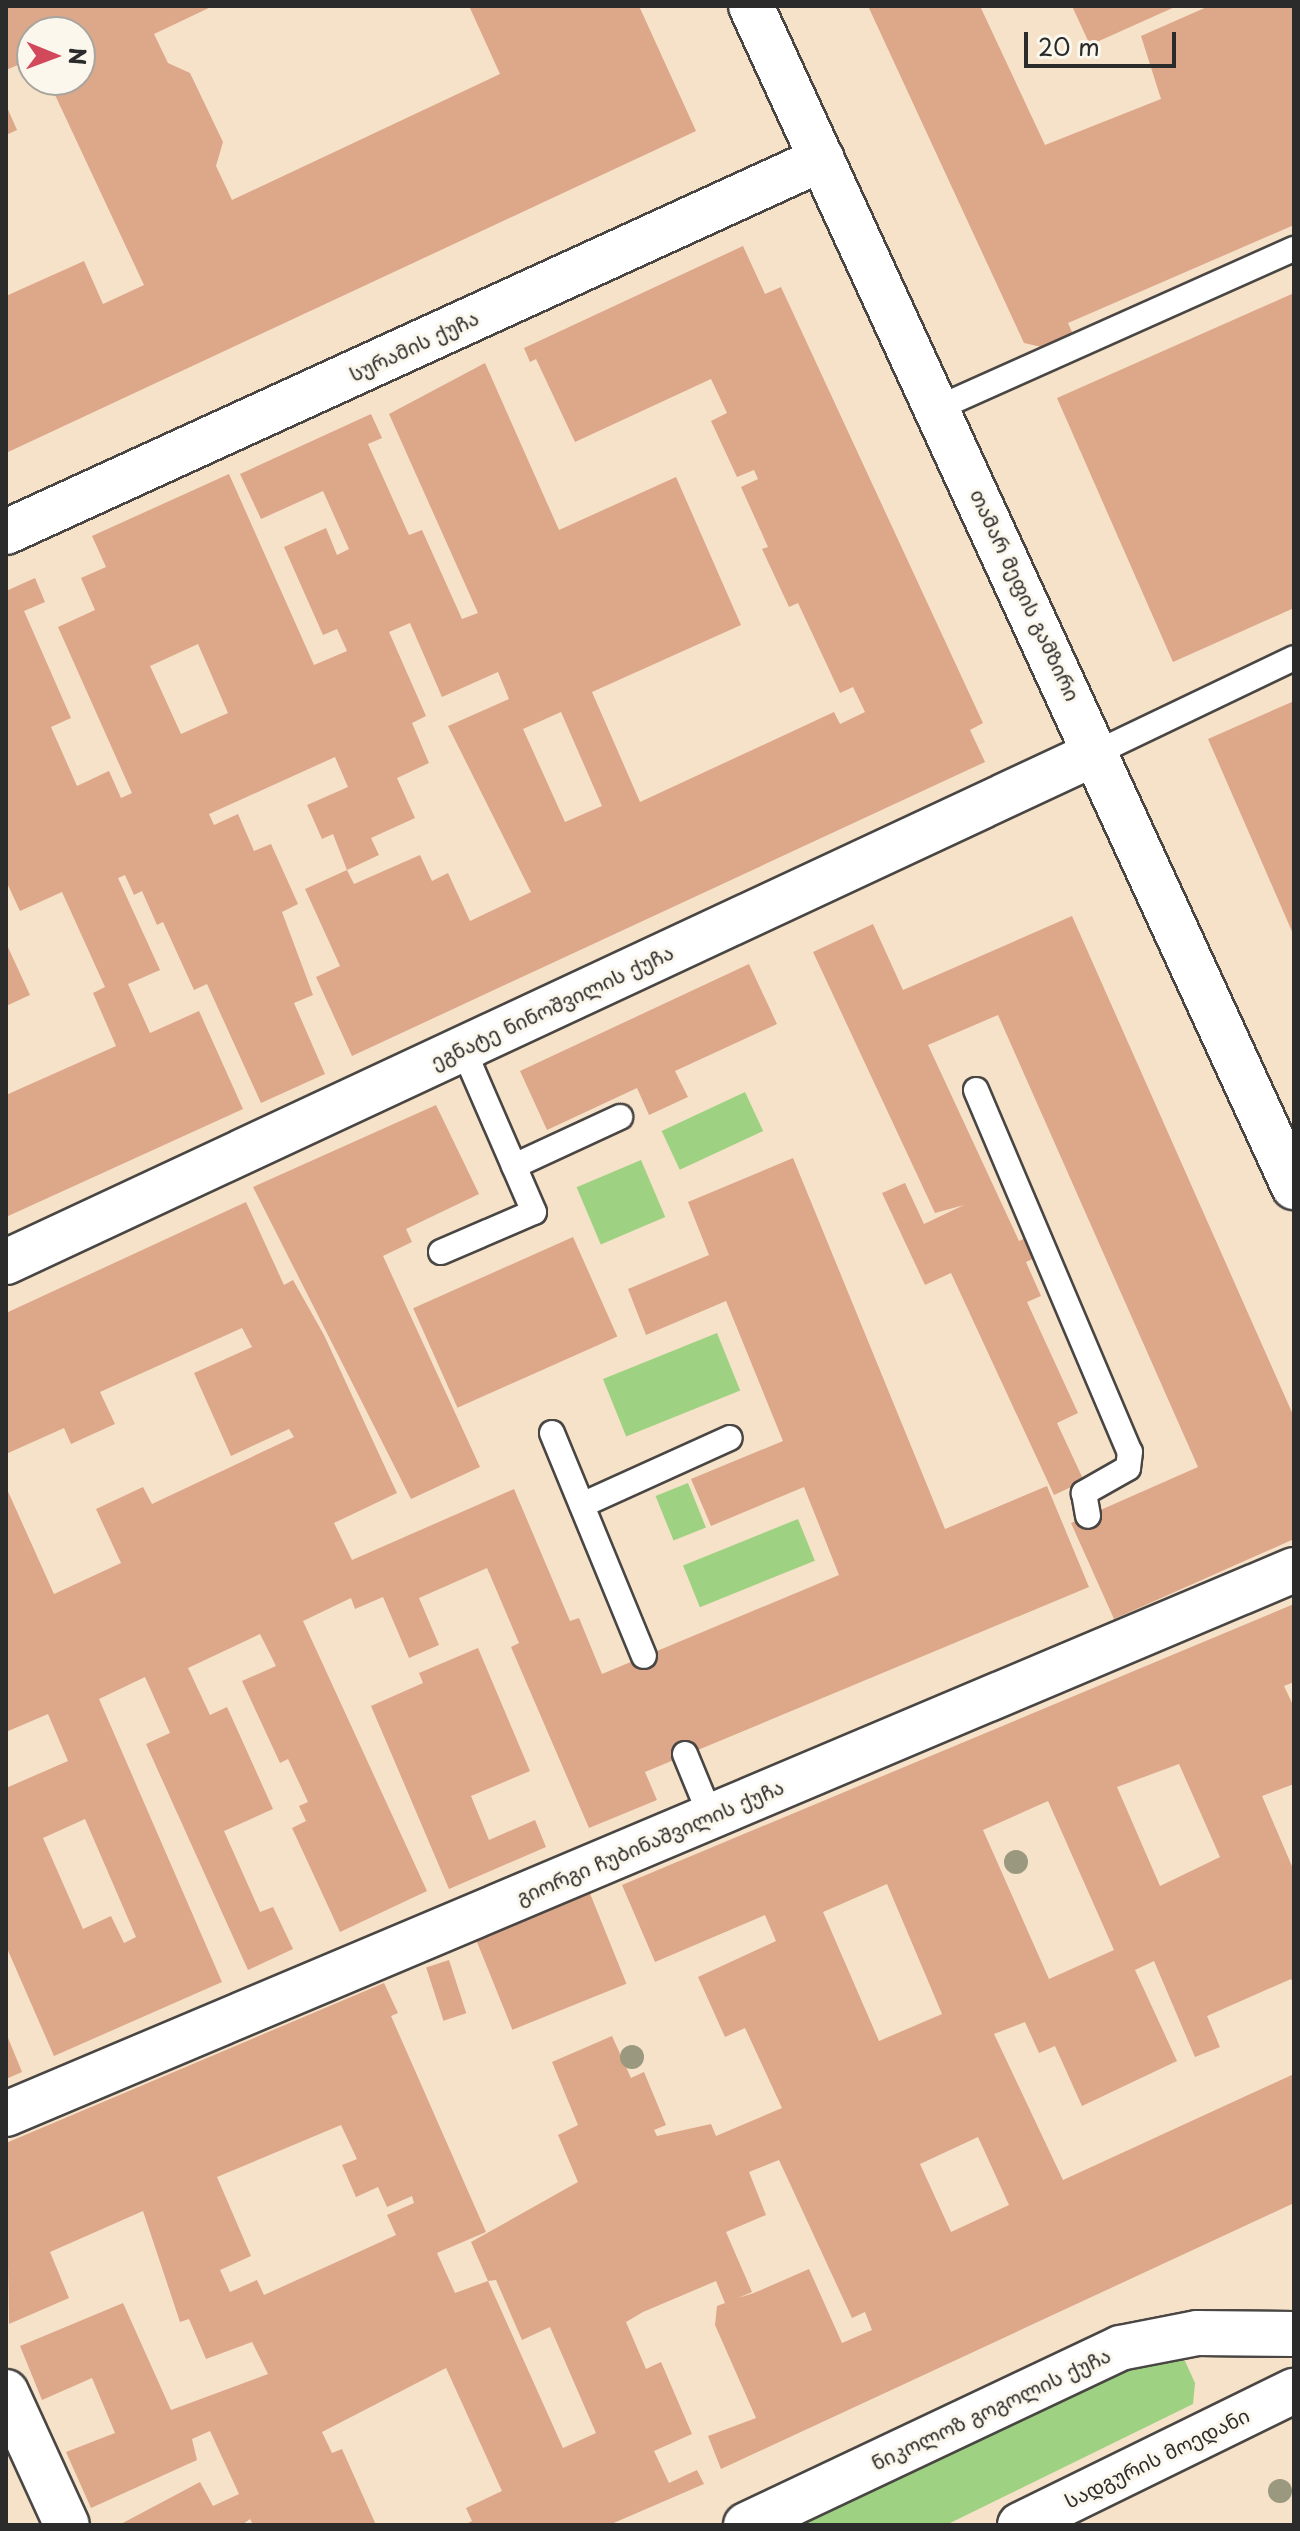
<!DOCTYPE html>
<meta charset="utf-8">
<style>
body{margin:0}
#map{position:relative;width:1300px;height:2531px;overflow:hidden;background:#f6e2c9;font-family:"Playpen Sans","Noto Sans Georgian",sans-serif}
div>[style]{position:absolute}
.green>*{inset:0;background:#9ed282;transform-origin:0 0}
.building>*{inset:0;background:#dda78a;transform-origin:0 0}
.roads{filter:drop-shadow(2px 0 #494643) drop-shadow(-2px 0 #494643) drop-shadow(0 2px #494643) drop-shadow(0 -2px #494643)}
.lane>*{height:24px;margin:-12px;padding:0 12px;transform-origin:12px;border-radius:12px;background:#fff}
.street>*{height:44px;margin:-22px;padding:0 22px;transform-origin:22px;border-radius:22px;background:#fff}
.secondary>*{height:44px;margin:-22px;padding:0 22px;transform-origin:22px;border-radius:22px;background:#fff}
.primary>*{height:44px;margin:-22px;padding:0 22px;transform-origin:22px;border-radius:22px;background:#fff}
.trees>*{width:24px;height:24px;margin:-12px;border-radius:50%;background:#9a9980}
span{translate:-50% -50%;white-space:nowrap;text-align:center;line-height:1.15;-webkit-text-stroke:6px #fbf7ec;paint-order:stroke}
.street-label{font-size:20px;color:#2b2b2b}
.frame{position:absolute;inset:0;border:8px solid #2b2b2b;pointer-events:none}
.north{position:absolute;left:16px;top:16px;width:80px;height:80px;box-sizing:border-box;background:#fbf7ec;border:2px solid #a8a59f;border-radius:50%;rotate:91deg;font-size:22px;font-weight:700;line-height:32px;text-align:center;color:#2b2b2b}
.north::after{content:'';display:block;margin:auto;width:28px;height:36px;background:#d1495b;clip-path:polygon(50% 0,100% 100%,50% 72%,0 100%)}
.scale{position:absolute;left:1024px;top:32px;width:152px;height:36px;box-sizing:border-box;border:4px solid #2b2b2b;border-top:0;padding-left:10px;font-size:24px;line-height:28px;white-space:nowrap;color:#2b2b2b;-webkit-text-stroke:6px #fbf7ec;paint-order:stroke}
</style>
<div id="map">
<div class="green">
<i style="left:745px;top:1092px;width:43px;height:92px;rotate:65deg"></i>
<i style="left:641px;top:1160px;width:62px;height:70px;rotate:67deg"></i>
<i style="left:717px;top:1333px;width:62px;height:123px;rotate:68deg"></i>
<i style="left:688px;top:1483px;width:48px;height:35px;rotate:68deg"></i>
<i style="left:798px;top:1519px;width:45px;height:124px;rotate:68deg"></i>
<i style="clip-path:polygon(1161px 2345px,1185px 2361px,1195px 2383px,1193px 2404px,946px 2525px,788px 2525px)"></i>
</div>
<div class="building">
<i style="clip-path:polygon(6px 6px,213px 6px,154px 34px,168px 63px,190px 73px,223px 142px,216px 166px,232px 200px,500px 74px,469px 6px,639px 6px,696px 131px,6px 453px,6px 296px,84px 261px,103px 304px,144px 285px,48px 80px,80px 80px,80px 32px,32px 32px,32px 59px,6px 70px)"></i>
<i style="clip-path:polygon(868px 6px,980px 6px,1045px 145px,1161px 99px,1141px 36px,1209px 6px,1294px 6px,1294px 225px,1068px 323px,1075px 339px,1055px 350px,1024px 343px)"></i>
<i style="clip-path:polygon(1072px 6px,1177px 6px,1090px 45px)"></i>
<i style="clip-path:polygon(6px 105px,17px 130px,6px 135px)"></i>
<i style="clip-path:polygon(evenodd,743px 246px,765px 294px,781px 287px,983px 723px,970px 730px,985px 762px,352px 1056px,316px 977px,340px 966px,305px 889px,347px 870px,354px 884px,420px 855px,432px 881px,448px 873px,470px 921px,531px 892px,448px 726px,509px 699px,498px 672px,442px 697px,410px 623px,389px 632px,426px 716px,412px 723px,429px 763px,397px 778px,415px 818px,371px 838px,379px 855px,347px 870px,333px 834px,322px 839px,307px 805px,348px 787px,335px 757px,209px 814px,214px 825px,238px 814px,254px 851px,271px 844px,298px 904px,282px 912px,313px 995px,294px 1003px,325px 1074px,261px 1103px,207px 984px,194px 990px,163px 922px,157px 925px,142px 891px,134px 895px,125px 875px,118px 878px,160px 970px,128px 984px,150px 1033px,199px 1011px,243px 1109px,6px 1217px,6px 1095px,116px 1046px,93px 993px,105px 987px,62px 892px,20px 911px,6px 881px,6px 591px,35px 578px,45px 602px,24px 611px,71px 718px,51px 727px,77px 786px,109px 771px,121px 798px,132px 793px,58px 627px,95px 610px,81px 578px,106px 567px,92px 536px,229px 474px,314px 665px,347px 651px,337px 629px,323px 635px,284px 547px,326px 528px,337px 555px,349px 549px,323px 491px,261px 519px,240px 474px,371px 414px,382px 438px,368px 444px,409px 535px,422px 530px,462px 619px,478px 613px,389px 414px,485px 363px,559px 530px,676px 477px,741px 625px,592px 692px,640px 802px,834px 712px,840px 724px,865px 712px,853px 687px,840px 693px,798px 603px,789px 607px,762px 549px,768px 547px,741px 487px,758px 479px,754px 470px,737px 477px,711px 421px,727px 413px,711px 379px,575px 442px,536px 359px,530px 362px,524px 348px,743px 246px,198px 644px,228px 713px,181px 734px,150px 666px,198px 644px,743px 246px,561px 712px,602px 806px,565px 822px,523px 729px,561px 712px)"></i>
<i style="clip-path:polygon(1294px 293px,1294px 608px,1173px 662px,1057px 398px)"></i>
<i style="clip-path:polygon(1294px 701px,1294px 936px,1208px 739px)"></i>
<i style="clip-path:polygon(1072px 916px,1294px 1417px,1294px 1539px,1114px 1619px,1071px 1523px,1198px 1467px,998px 1015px,928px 1045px,1019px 1241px,1030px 1236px,1039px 1256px,1026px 1262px,1041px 1296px,1027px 1302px,1078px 1413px,1057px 1423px,1084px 1481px,1054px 1495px,951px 1273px,925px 1285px,882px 1193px,905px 1183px,924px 1224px,964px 1205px,935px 1213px,813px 952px,873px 924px,903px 990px)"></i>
<i style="clip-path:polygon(6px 943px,30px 995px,6px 1006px)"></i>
<i style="clip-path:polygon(749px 964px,777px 1024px,675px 1071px,688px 1097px,649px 1115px,637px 1088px,547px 1130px,520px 1071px)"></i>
<i style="clip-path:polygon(436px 1105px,479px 1194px,406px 1229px,412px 1242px,383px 1256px,480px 1467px,411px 1499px,253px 1187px)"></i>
<i style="clip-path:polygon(evenodd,793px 1158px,945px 1529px,1047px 1486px,1089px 1587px,645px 1772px,657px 1800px,589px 1828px,511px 1647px,519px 1643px,487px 1568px,419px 1598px,439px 1645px,409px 1658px,383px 1597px,355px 1609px,351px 1598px,303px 1621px,427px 1891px,340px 1932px,292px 1828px,306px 1821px,299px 1806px,308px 1802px,288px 1759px,280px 1763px,242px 1681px,276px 1666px,260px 1634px,188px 1668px,210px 1715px,227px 1707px,273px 1809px,224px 1831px,260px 1912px,273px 1907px,293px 1949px,248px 1970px,146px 1744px,170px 1733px,145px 1677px,99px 1699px,222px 1982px,54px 2056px,6px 1946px,6px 1788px,68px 1761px,48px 1714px,6px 1732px,6px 1487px,54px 1594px,121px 1563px,96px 1509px,143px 1487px,152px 1504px,294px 1437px,289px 1429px,231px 1456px,194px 1373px,252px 1347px,242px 1328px,100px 1392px,115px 1424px,71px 1444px,64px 1428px,6px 1454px,6px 1313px,246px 1202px,284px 1285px,293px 1280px,324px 1335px,397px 1493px,334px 1523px,352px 1560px,514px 1489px,570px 1621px,579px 1618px,602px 1674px,839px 1575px,804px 1487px,711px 1526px,691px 1479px,783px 1441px,726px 1301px,646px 1335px,628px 1289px,709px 1255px,688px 1202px,793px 1158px,85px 1819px,136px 1937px,124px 1943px,111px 1916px,83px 1929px,43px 1838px,85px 1819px)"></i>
<i style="left:573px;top:1237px;width:109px;height:175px;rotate:66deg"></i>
<i style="clip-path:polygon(evenodd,1294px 1604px,1294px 1682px,1284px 1686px,1294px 1707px,1294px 1784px,1262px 1796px,1294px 1871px,1294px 1985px,1291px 1979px,1207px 2016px,1220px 2047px,1195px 2057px,1154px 1961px,1135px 1970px,1177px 2061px,1082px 2106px,1055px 2046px,1039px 2053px,1025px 2022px,994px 2034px,1063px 2180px,1294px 2074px,1294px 2203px,721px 2469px,708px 2436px,756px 2418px,715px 2325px,717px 2306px,725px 2303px,716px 2281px,643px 2312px,626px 2322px,646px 2369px,661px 2362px,692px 2434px,654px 2451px,669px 2483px,697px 2470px,704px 2484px,609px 2525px,464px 2525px,472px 2521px,466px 2508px,502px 2491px,446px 2368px,322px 2432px,332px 2453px,342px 2449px,376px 2525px,253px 2525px,250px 2519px,242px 2525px,119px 2525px,200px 2482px,213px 2506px,239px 2494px,210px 2431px,192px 2439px,197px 2460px,91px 2508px,66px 2452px,115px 2433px,92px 2378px,42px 2400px,20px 2346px,123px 2303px,171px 2410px,268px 2374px,252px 2342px,206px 2359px,189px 2319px,180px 2322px,143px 2211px,50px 2252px,69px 2298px,9px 2324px,6px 2143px,384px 1983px,398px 2013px,391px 2016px,486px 2232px,437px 2253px,455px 2293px,488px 2281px,471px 2242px,578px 2182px,558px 2135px,578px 2125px,552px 2062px,612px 2036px,631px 2078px,644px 2072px,666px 2125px,654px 2130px,657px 2136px,711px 2124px,716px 2136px,782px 2108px,745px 2028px,725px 2037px,698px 1977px,776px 1941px,765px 1915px,655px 1962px,622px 1885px,1294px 1604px,1179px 1764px,1220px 1857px,1160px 1886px,1117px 1787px,1179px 1764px,1294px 1604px,1048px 1801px,1114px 1950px,1049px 1979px,983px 1830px,1048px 1801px,1294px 1604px,887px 1884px,942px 2014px,879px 2041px,823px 1912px,887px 1884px,1294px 1604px,341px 2125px,357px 2159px,342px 2165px,356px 2197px,378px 2187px,387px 2207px,412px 2196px,414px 2203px,387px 2215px,396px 2235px,264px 2295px,257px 2280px,230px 2292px,220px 2270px,251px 2256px,217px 2177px,341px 2125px,1294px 1604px,978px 2137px,1009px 2205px,951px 2232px,920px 2164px,978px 2137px,1294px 1604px,779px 2160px,852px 2318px,865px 2312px,872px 2330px,842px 2343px,809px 2269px,754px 2293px,738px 2298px,752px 2292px,726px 2232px,766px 2215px,749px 2172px,779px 2160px,1294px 1604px,496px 2280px,522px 2340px,550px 2327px,596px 2433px,563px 2448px,488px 2281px,496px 2280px)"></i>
<i style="clip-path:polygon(478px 1648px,530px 1771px,471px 1796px,489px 1840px,535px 1820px,546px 1847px,449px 1889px,371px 1706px,423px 1683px,419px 1673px)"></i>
<i style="left:589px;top:1891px;width:100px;height:123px;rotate:68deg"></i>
<i style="left:449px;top:1960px;width:56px;height:24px;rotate:72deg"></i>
<i style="clip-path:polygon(6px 2033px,22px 2072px,6px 2079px)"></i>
</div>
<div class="roads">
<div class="lane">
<i style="left:938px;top:408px;width:390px;rotate:-24.1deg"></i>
<i style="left:1098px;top:752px;width:217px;rotate:-25.6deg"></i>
<i style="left:976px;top:1090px;width:393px;rotate:67deg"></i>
<i style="left:1130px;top:1452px;width:16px;rotate:97deg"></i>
<i style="left:1128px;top:1468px;width:51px;rotate:150.4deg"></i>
<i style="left:1084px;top:1493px;width:23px;rotate:80deg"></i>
<i style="left:514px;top:1166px;width:117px;rotate:-24.8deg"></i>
<i style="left:441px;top:1252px;width:101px;rotate:-23.3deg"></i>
<i style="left:534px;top:1212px;width:178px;rotate:-113.5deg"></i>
<i style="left:552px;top:1433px;width:241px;rotate:67.6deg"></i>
<i style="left:582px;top:1505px;width:162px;rotate:-24.4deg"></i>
<i style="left:685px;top:1754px;width:68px;rotate:67.6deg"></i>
</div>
<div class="street">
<i style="left:6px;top:532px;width:897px;rotate:-24.57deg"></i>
<i style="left:6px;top:1262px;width:1205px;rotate:-25.03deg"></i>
<i style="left:6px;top:2114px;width:1398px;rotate:-22.9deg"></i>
<i style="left:6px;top:2392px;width:146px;rotate:65.4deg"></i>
</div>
<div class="secondary">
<i style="left:746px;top:2525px;width:414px;rotate:-25.3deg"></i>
<i style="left:1120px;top:2348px;width:78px;rotate:-11deg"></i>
<i style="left:1197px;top:2333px;width:97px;rotate:0.6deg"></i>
</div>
<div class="primary">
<i style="left:751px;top:6px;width:1300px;rotate:65.31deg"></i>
<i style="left:1020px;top:2525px;width:305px;rotate:-26.1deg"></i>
</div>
</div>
<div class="trees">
<i style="left:1016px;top:1862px"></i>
<i style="left:632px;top:2057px"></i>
<i style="left:1280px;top:2491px"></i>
</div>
<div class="street-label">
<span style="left:414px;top:346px;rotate:-25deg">სურამის ქუჩა</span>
<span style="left:1025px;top:595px;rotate:65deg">თამარ მეფის გამზირი</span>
<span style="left:552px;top:1007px;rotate:-25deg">ეგნატე ნინოშვილის ქუჩა</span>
<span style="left:650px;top:1842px;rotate:-23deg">გიორგი ჩუბინაშვილის ქუჩა</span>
<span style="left:991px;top:2409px;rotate:-25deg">ნიკოლოზ გოგოლის ქუჩა</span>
<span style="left:1157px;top:2458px;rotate:-26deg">სადგურის მოედანი</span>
</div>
<div class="frame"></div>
<div class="north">N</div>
<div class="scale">20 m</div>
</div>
